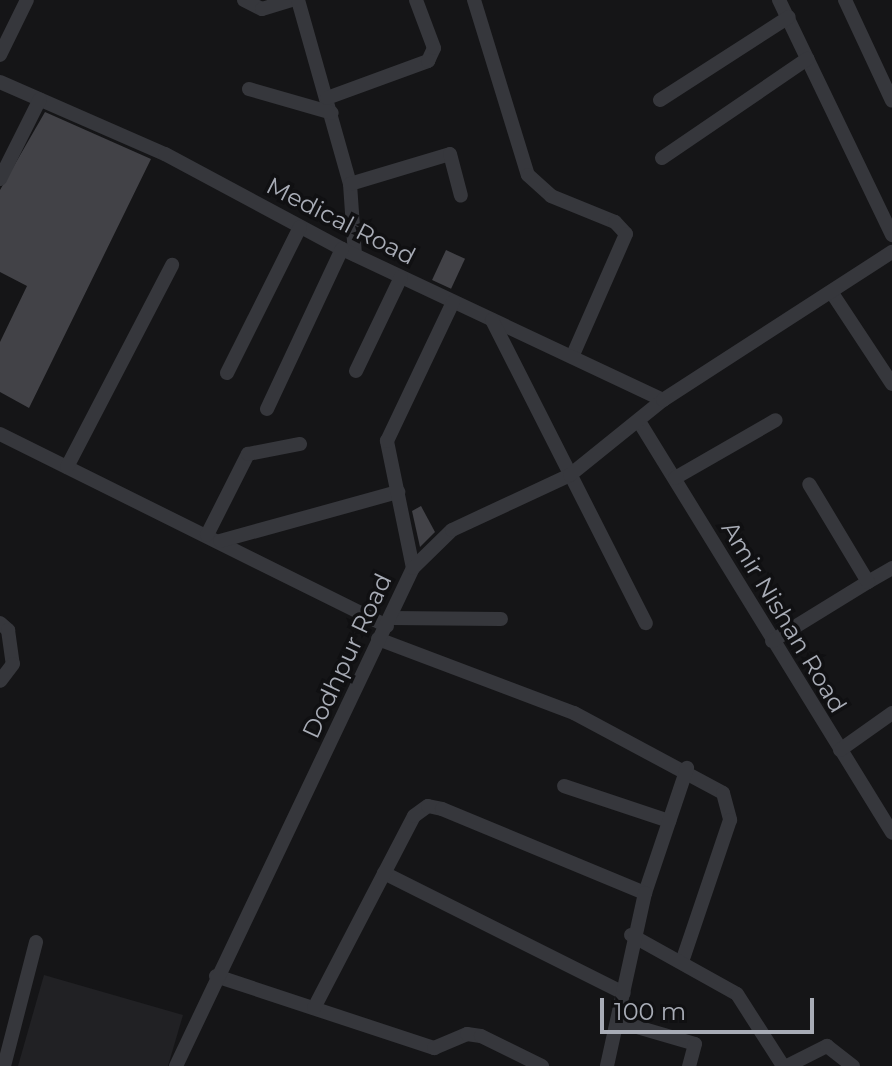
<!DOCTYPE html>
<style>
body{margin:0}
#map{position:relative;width:892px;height:1066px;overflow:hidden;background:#151517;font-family:Montserrat,sans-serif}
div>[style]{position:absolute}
.built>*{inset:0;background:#212124}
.building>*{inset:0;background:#424247;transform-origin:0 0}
.minor>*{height:14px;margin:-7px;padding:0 7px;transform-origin:7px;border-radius:7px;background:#36373c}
span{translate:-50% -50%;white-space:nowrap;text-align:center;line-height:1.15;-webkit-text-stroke:7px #101012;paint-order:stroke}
.street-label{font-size:24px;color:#a8acb6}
.scale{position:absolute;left:600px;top:998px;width:214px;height:36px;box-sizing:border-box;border:4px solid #a8acb6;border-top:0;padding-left:10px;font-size:24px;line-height:28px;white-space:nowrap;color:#a8acb6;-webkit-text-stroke:6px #101012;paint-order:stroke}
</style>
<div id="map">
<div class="built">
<i style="clip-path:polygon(44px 975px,183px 1015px,168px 1066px,18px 1066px)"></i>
</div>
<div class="building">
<i style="clip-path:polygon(45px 112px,151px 159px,29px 408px,0 392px,0 342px,27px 286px,0 272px,0 190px)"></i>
<i style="left:446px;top:250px;width:21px;height:33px;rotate:25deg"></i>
<i style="clip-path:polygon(421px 506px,435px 532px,420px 547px,412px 511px)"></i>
</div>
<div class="minor">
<i style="left:244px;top:0;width:20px;rotate:27deg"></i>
<i style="left:262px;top:9px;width:30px;rotate:-17deg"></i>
<i style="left:298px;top:0;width:191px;rotate:74.2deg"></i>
<i style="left:350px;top:184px;width:71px;rotate:86deg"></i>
<i style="left:474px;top:0;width:183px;rotate:72.9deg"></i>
<i style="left:528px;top:175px;width:31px;rotate:42deg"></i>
<i style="left:551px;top:196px;width:69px;rotate:22.1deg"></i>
<i style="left:615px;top:222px;width:16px;rotate:47deg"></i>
<i style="left:626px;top:234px;width:134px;rotate:113.7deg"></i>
<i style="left:779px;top:0;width:261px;rotate:64.3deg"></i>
<i style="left:845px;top:0;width:111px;rotate:65deg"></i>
<i style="left:0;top:55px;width:61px;rotate:-63.9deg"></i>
<i style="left:0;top:82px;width:180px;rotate:23.6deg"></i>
<i style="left:165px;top:154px;width:201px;rotate:28.2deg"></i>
<i style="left:342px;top:249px;width:355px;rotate:25.2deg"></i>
<i style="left:249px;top:89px;width:86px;rotate:16.1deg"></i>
<i style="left:327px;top:98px;width:108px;rotate:-20.1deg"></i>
<i style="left:428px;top:61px;width:14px;rotate:-65deg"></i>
<i style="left:434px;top:48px;width:51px;rotate:-110.6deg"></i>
<i style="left:660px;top:100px;width:153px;rotate:-32.8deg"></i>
<i style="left:662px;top:158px;width:176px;rotate:-34.3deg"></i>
<i style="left:0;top:179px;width:89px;rotate:-63.4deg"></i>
<i style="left:350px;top:184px;width:104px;rotate:-16.7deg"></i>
<i style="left:450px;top:154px;width:43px;rotate:75.3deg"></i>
<i style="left:832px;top:293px;width:109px;rotate:56.6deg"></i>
<i style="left:492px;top:320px;width:340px;rotate:63.1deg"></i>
<i style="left:356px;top:371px;width:104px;rotate:-64.4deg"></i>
<i style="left:227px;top:373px;width:163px;rotate:-63.4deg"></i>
<i style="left:267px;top:409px;width:177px;rotate:-64.9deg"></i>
<i style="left:640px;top:423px;width:481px;rotate:58.4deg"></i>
<i style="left:0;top:434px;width:432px;rotate:26.4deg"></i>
<i style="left:67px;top:467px;width:228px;rotate:-62.5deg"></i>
<i style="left:675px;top:478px;width:116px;rotate:-29.9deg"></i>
<i style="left:207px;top:535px;width:91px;rotate:-63.2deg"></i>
<i style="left:248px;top:454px;width:53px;rotate:-10.9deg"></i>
<i style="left:220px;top:541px;width:185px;rotate:-15.4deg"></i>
<i style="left:413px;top:568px;width:130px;rotate:-101.6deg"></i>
<i style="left:387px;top:441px;width:154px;rotate:-64.6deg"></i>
<i style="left:868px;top:582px;width:28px;rotate:-30deg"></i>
<i style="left:391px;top:618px;width:110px;rotate:0.5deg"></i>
<i style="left:0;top:623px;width:11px;rotate:41deg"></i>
<i style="left:8px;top:630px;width:34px;rotate:82deg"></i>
<i style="left:13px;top:664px;width:21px;rotate:127deg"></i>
<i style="left:378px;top:639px;width:210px;rotate:20.7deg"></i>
<i style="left:574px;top:713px;width:169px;rotate:28.2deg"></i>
<i style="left:723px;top:793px;width:28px;rotate:75deg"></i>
<i style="left:730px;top:820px;width:147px;rotate:108.7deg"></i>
<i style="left:772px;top:641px;width:113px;rotate:-31.6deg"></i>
<i style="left:868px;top:582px;width:114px;rotate:-121deg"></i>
<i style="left:840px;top:750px;width:64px;rotate:-35.4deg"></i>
<i style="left:564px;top:786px;width:111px;rotate:18.4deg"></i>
<i style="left:384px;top:873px;width:268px;rotate:26.6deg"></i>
<i style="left:645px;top:893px;width:132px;rotate:-71.4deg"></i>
<i style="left:631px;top:935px;width:121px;rotate:29.1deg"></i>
<i style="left:737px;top:994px;width:85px;rotate:57.4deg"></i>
<i style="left:216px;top:976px;width:230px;rotate:18.3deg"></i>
<i style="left:434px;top:1048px;width:36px;rotate:-23deg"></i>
<i style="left:467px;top:1034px;width:14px;rotate:8deg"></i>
<i style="left:481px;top:1036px;width:68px;rotate:26.2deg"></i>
<i style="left:314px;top:1008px;width:216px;rotate:-62.5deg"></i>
<i style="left:414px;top:816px;width:17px;rotate:-36deg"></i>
<i style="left:428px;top:806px;width:14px;rotate:12deg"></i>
<i style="left:442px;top:809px;width:220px;rotate:22.5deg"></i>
<i style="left:645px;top:893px;width:177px;rotate:102.4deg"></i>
<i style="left:620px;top:1022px;width:78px;rotate:16.3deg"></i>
<i style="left:695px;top:1044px;width:23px;rotate:105deg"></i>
<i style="left:4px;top:1066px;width:128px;rotate:-75.5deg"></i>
<i style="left:176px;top:1066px;width:552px;rotate:-64.55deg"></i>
<i style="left:413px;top:568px;width:54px;rotate:-44.3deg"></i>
<i style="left:452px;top:530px;width:130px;rotate:-25deg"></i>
<i style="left:570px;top:475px;width:119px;rotate:-38.9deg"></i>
<i style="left:663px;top:400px;width:273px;rotate:-32.9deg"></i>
<i style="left:787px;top:1066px;width:45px;rotate:-26.6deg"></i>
<i style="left:827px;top:1046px;width:33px;rotate:38deg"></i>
</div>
<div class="street-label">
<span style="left:341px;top:221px;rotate:27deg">Medical Road</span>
<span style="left:784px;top:617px;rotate:59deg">Amir Nishan Road</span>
<span style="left:347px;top:656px;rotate:-65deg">Dodhpur Road</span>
</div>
<div class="scale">100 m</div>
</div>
